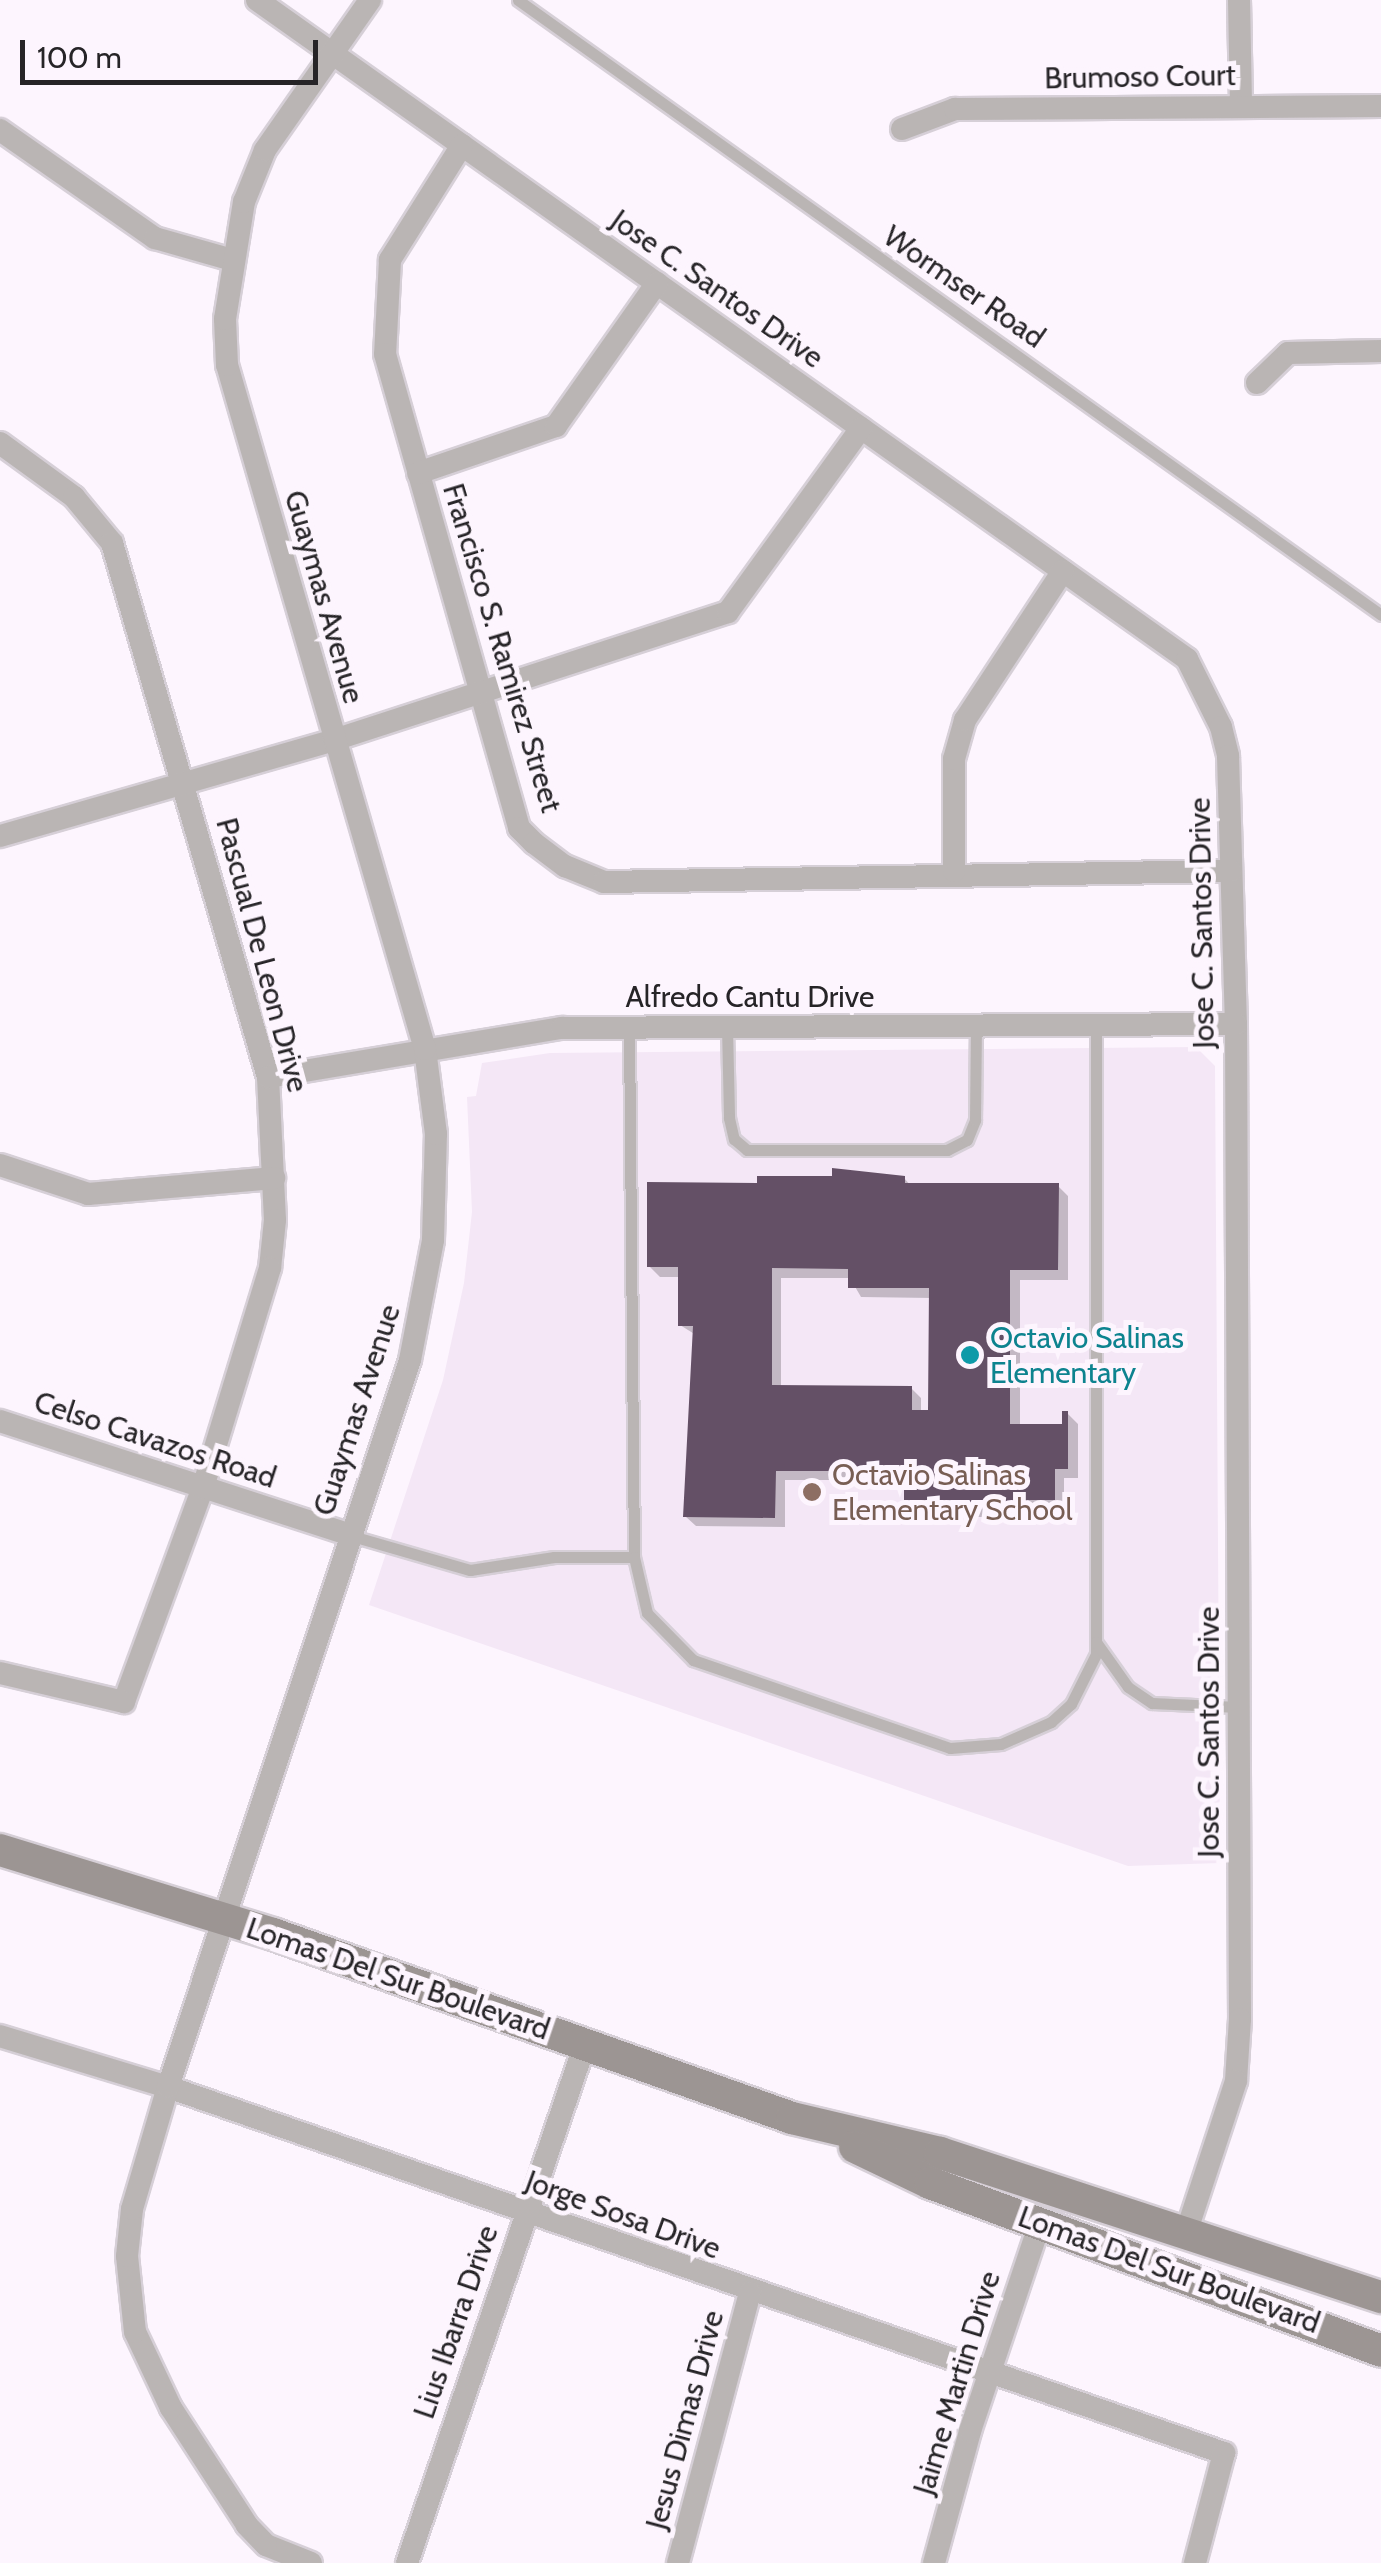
<!DOCTYPE html>
<style>
body{margin:0}
#map{position:relative;width:1381px;height:2563px;overflow:hidden;background:#fdf5fe;font-family:Cabin,sans-serif}
div>[style]{position:absolute}
.built>*{inset:0;background:#f4e7f6}
.shadow>*{inset:0;background:#0003}
.building>*{inset:0;background:#645066}
.roads{filter:drop-shadow(2px 0 #d6cfd7) drop-shadow(-2px 0 #d6cfd7) drop-shadow(0 2px #d6cfd7) drop-shadow(0 -2px #d6cfd7)}
.service>*{height:11px;margin:-5.5px;padding:0 5.5px;transform-origin:5.5px;border-radius:5.5px;background:#bab5b4}
.minor>*{height:22px;margin:-11px;padding:0 11px;transform-origin:11px;border-radius:11px;background:#bab5b4}
.secondary>*{height:32px;margin:-16px;padding:0 16px;transform-origin:16px;border-radius:16px;background:#9c9593}
.dots>*{width:28px;height:28px;translate:-50% -50%;box-sizing:border-box;border:5px solid #fdf5fe;border-radius:50%}
span{translate:-50% -50%;white-space:nowrap;text-align:center;line-height:1.15;-webkit-text-stroke:10px #fdf5fe;paint-order:stroke}
.street-label{font-size:30px;color:#262427}
.culture-label{font-size:30px;color:#0d838f}
.left{translate:0 -50%;text-align:left}
.education-label{font-size:30px;color:#785e54}
.scale{position:absolute;left:20px;top:40px;width:298px;height:45px;box-sizing:border-box;border:5px solid #262427;border-top:0;padding-left:12px;font-size:30px;line-height:35px;white-space:nowrap;color:#262427;-webkit-text-stroke:8px #fdf5fe;paint-order:stroke}
</style>
<div id="map">
<div class="built">
<i style="clip-path:polygon(1196px 1047px,1215px 1066px,1220px 1863px,1128px 1866px,369px 1605px,443px 1380px,464px 1283px,472px 1212px,467px 1097px,476px 1096px,482px 1063px,550px 1053px)"></i>
</div>
<div class="shadow">
<i style="clip-path:polygon(evenodd,835px 1171px,904px 1178px,911px 1186px,1058px 1186px,1068px 1196px,1068px 1280px,1020px 1280px,1020px 1426px,1064px 1426px,1067px 1413px,1078px 1424px,1078px 1478px,1064px 1478px,1064px 1510px,1036px 1510px,1036px 1517px,968px 1517px,960px 1509px,917px 1509px,907px 1499px,907px 1480px,785px 1480px,785px 1527px,696px 1526px,685px 1516px,696px 1335px,680px 1325px,681px 1277px,660px 1277px,649px 1266px,759px 1185px,835px 1179px,835px 1171px,781px 1278px,850px 1278px,861px 1297px,931px 1298px,931px 1412px,921px 1412px,921px 1398px,911px 1388px,781px 1387px,781px 1278px)"></i>
</div>
<div class="building">
<i style="clip-path:polygon(evenodd,832px 1168px,905px 1176px,905px 1183px,1059px 1183px,1058px 1270px,1010px 1270px,1010px 1424px,1062px 1424px,1062px 1411px,1068px 1411px,1068px 1469px,1055px 1469px,1055px 1500px,1027px 1500px,1027px 1508px,955px 1508px,955px 1500px,904px 1500px,904px 1471px,776px 1471px,775px 1518px,683px 1517px,693px 1326px,678px 1326px,678px 1267px,647px 1267px,647px 1182px,757px 1183px,757px 1176px,832px 1176px,832px 1168px,772px 1268px,848px 1269px,848px 1288px,929px 1288px,928px 1410px,912px 1410px,912px 1386px,772px 1385px,772px 1268px)"></i>
</div>
<div class="roads">
<div class="service">
<i style="left:518px;top:0;width:1060px;rotate:35.47deg"></i>
<i style="left:727px;top:1027px;width:91px;rotate:88.7deg"></i>
<i style="left:729px;top:1118px;width:22px;rotate:77deg"></i>
<i style="left:734px;top:1139px;width:17px;rotate:40deg"></i>
<i style="left:747px;top:1150px;width:200px"></i>
<i style="left:947px;top:1150px;width:22px;rotate:-27deg"></i>
<i style="left:967px;top:1140px;width:22px;rotate:-68deg"></i>
<i style="left:975px;top:1120px;width:94px;rotate:-89.4deg"></i>
<i style="left:629px;top:1028px;width:529px;rotate:89.46deg"></i>
<i style="left:352px;top:1536px;width:123px;rotate:16.1deg"></i>
<i style="left:470px;top:1570px;width:85px;rotate:-8.8deg"></i>
<i style="left:554px;top:1557px;width:80px"></i>
<i style="left:634px;top:1557px;width:57px;rotate:76.9deg"></i>
<i style="left:647px;top:1613px;width:66px;rotate:45.6deg"></i>
<i style="left:693px;top:1660px;width:272px;rotate:18.9deg"></i>
<i style="left:950px;top:1748px;width:51px;rotate:-4.5deg"></i>
<i style="left:1001px;top:1744px;width:55px;rotate:-23.7deg"></i>
<i style="left:1051px;top:1722px;width:27px;rotate:-42deg"></i>
<i style="left:1071px;top:1704px;width:56px;rotate:-63.4deg"></i>
<i style="left:1096px;top:1654px;width:629px;rotate:-90deg"></i>
<i style="left:1096px;top:1642px;width:55px;rotate:54.6deg"></i>
<i style="left:1128px;top:1687px;width:29px;rotate:34deg"></i>
<i style="left:1152px;top:1703px;width:86px;rotate:2.7deg"></i>
</div>
<div class="minor">
<i style="left:257px;top:0;width:1140px;rotate:35.32deg"></i>
<i style="left:1187px;top:659px;width:76px;rotate:63.4deg"></i>
<i style="left:1221px;top:727px;width:30px;rotate:76deg"></i>
<i style="left:1228px;top:756px;width:268px;rotate:88.3deg"></i>
<i style="left:1236px;top:1024px;width:995px;rotate:89.77deg"></i>
<i style="left:1240px;top:2019px;width:62px;rotate:93.7deg"></i>
<i style="left:1236px;top:2081px;width:163px;rotate:108.2deg"></i>
<i style="left:1239px;top:0;width:106px;rotate:88.9deg"></i>
<i style="left:902px;top:129px;width:57px;rotate:-20.7deg"></i>
<i style="left:955px;top:109px;width:426px;rotate:-0.4deg"></i>
<i style="left:0;top:130px;width:189px;rotate:34.9deg"></i>
<i style="left:155px;top:238px;width:80px;rotate:15.9deg"></i>
<i style="left:462px;top:145px;width:136px;rotate:122.1deg"></i>
<i style="left:390px;top:260px;width:94px;rotate:93deg"></i>
<i style="left:385px;top:354px;width:493px;rotate:74.2deg"></i>
<i style="left:519px;top:828px;width:21px;rotate:45deg"></i>
<i style="left:534px;top:843px;width:39px;rotate:37deg"></i>
<i style="left:565px;top:866px;width:42px;rotate:22.3deg"></i>
<i style="left:604px;top:882px;width:627px;rotate:-1.01deg"></i>
<i style="left:1257px;top:383px;width:43px;rotate:-44.1deg"></i>
<i style="left:1288px;top:353px;width:93px;rotate:-1.2deg"></i>
<i style="left:0;top:443px;width:92px;rotate:36.1deg"></i>
<i style="left:74px;top:497px;width:60px;rotate:50.4deg"></i>
<i style="left:112px;top:543px;width:556px;rotate:73.72deg"></i>
<i style="left:268px;top:1077px;width:143px;rotate:87.2deg"></i>
<i style="left:275px;top:1220px;width:48px;rotate:95.9deg"></i>
<i style="left:270px;top:1268px;width:229px;rotate:107deg"></i>
<i style="left:203px;top:1487px;width:229px;rotate:110.2deg"></i>
<i style="left:124px;top:1702px;width:127px;rotate:-166.8deg"></i>
<i style="left:418px;top:473px;width:146px;rotate:-18.8deg"></i>
<i style="left:556px;top:426px;width:175px;rotate:-54.8deg"></i>
<i style="left:0;top:836px;width:348px;rotate:-16deg"></i>
<i style="left:334px;top:740px;width:414px;rotate:-18deg"></i>
<i style="left:728px;top:612px;width:227px;rotate:-54.1deg"></i>
<i style="left:954px;top:871px;width:112px;rotate:-90deg"></i>
<i style="left:954px;top:759px;width:41px;rotate:-74.2deg"></i>
<i style="left:965px;top:720px;width:178px;rotate:-56.7deg"></i>
<i style="left:268px;top:1077px;width:298px;rotate:-9.5deg"></i>
<i style="left:562px;top:1028px;width:674px;rotate:-0.34deg"></i>
<i style="left:0;top:1165px;width:93px;rotate:18.2deg"></i>
<i style="left:88px;top:1194px;width:187px;rotate:-4.9deg"></i>
<i style="left:0;top:1421px;width:366px;rotate:18deg"></i>
<i style="left:0;top:2036px;width:176px;rotate:16.9deg"></i>
<i style="left:168px;top:2087px;width:1118px;rotate:19.12deg"></i>
<i style="left:1224px;top:2453px;width:114px;rotate:104.8deg"></i>
<i style="left:311px;top:2563px;width:48px;rotate:-158.2deg"></i>
<i style="left:266px;top:2545px;width:28px;rotate:-134deg"></i>
<i style="left:247px;top:2525px;width:140px;rotate:-123deg"></i>
<i style="left:171px;top:2408px;width:84px;rotate:-115.3deg"></i>
<i style="left:135px;top:2332px;width:76px;rotate:-96deg"></i>
<i style="left:127px;top:2256px;width:47px;rotate:-83.9deg"></i>
<i style="left:132px;top:2209px;width:127px;rotate:-73.6deg"></i>
<i style="left:168px;top:2087px;width:766px;rotate:-71.59deg"></i>
<i style="left:410px;top:1360px;width:122px;rotate:-79.1deg"></i>
<i style="left:433px;top:1240px;width:106px;rotate:-88.4deg"></i>
<i style="left:436px;top:1134px;width:86px;rotate:-97.4deg"></i>
<i style="left:425px;top:1049px;width:712px;rotate:-106.14deg"></i>
<i style="left:227px;top:365px;width:46px;rotate:-92.5deg"></i>
<i style="left:225px;top:319px;width:119px;rotate:-80.8deg"></i>
<i style="left:244px;top:202px;width:56px;rotate:-68deg"></i>
<i style="left:265px;top:150px;width:183px;rotate:-55deg"></i>
<i style="left:407px;top:2563px;width:549px;rotate:-71.07deg"></i>
<i style="left:678px;top:2563px;width:280px;rotate:-75.1deg"></i>
<i style="left:934px;top:2563px;width:137px;rotate:-74.7deg"></i>
<i style="left:970px;top:2431px;width:219px;rotate:-71.4deg"></i>
</div>
<div class="secondary">
<i style="left:0;top:1850px;width:286px;rotate:17.1deg"></i>
<i style="left:273px;top:1934px;width:551px;rotate:19.52deg"></i>
<i style="left:792px;top:2118px;width:152px;rotate:13.3deg"></i>
<i style="left:940px;top:2153px;width:464px;rotate:18.1deg"></i>
<i style="left:855px;top:2147px;width:83px;rotate:25.6deg"></i>
<i style="left:930px;top:2183px;width:481px;rotate:20.4deg"></i>
</div>
</div>
<div class="dots">
<i style="left:970px;top:1355px;background:#0f9aa8"></i>
<i style="left:812px;top:1492px;background:#8d6e63"></i>
</div>
<div class="street-label">
<span style="left:1140px;top:77px;rotate:-1deg">Brumoso Court</span>
<span style="left:964px;top:287px;rotate:35deg">Wormser Road</span>
<span style="left:717px;top:289px;rotate:35deg">Jose C. Santos Drive</span>
<span style="left:324px;top:597px;rotate:74deg">Guaymas Avenue</span>
<span style="left:502px;top:648px;rotate:73deg">Francisco S. Ramirez Street</span>
<span style="left:1202px;top:923px;rotate:-91deg">Jose C. Santos Drive</span>
<span style="left:262px;top:955px;rotate:75deg">Pascual De Leon Drive</span>
<span style="left:750px;top:997px">Alfredo Cantu Drive</span>
<span style="left:357px;top:1410px;rotate:-72deg">Guaymas Avenue</span>
<span style="left:155px;top:1440px;rotate:18deg">Celso Cavazos Road</span>
<span style="left:1209px;top:1732px;rotate:-90deg">Jose C. Santos Drive</span>
<span style="left:398px;top:1979px;rotate:19deg">Lomas Del Sur Boulevard</span>
<span style="left:623px;top:2215px;rotate:20deg">Jorge Sosa Drive</span>
<span style="left:1169px;top:2270px;rotate:20deg">Lomas Del Sur Boulevard</span>
<span style="left:456px;top:2322px;rotate:-71deg">Lius Ibarra Drive</span>
<span style="left:957px;top:2383px;rotate:-73deg">Jaime Martin Drive</span>
<span style="left:685px;top:2420px;rotate:-75deg">Jesus Dimas Drive</span>
</div>
<div class="culture-label">
<span class="left" style="left:990px;top:1355px">Octavio Salinas<br>Elementary</span>
</div>
<div class="education-label">
<span class="left" style="left:832px;top:1492px">Octavio Salinas<br>Elementary School</span>
</div>
<div class="scale">100 m</div>
</div>
